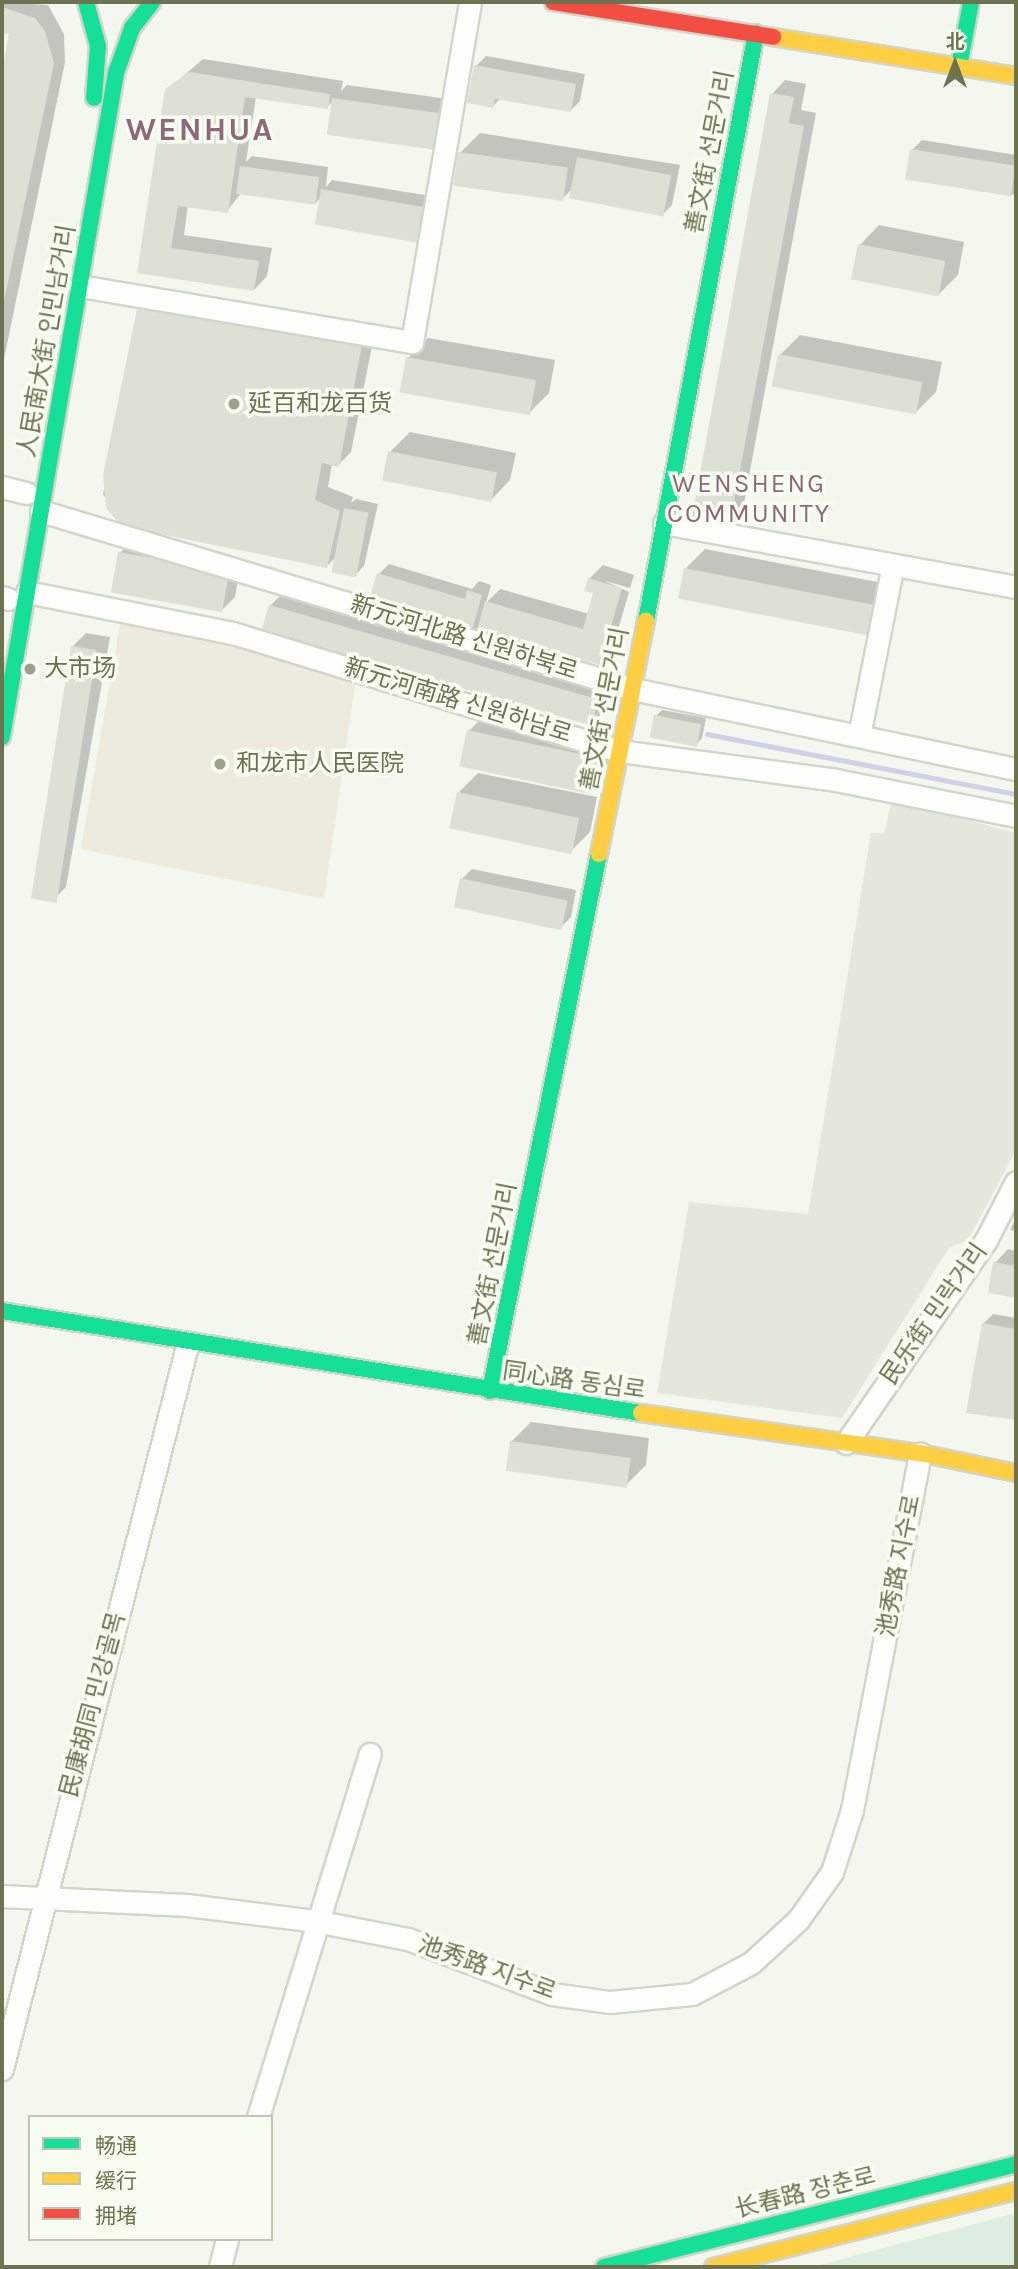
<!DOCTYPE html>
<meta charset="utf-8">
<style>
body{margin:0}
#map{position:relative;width:1018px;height:2269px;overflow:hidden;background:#f3f7ee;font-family:Karla,"Noto Sans SC","Noto Sans KR",sans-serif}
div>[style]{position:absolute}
.industrial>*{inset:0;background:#e4e7dc}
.medical>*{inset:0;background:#edebdd}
.green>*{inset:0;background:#dceee1}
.shadow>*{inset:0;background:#0003}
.stream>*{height:5px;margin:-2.5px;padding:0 2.5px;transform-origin:2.5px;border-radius:2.5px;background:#cfd1e6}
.building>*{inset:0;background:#dde0d4;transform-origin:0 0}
.roads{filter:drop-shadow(2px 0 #d1d5ca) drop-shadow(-2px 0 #d1d5ca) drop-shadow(0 2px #d1d5ca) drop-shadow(0 -2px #d1d5ca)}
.street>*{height:21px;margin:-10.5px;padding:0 10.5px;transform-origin:10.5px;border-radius:10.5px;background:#fdfefc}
.fast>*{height:16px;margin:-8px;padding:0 8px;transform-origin:8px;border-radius:8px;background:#16e098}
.slow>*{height:16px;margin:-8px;padding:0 8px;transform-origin:8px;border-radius:8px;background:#ffcf43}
.jam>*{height:16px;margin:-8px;padding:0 8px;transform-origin:8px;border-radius:8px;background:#f24e42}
.dots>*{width:19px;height:19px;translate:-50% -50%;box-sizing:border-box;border:4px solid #f8fdf1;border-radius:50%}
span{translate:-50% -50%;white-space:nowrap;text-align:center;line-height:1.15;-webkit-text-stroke:7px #f8fdf1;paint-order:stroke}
.street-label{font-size:24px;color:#6d7350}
.poi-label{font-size:24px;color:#6d7350}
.left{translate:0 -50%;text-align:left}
.neighbourhood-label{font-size:26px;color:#8e687b;letter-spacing:2px}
.district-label{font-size:32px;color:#8e687b;font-weight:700;letter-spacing:2px}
.frame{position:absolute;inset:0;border:4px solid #6d7350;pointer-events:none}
.legend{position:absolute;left:28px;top:2115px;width:245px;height:126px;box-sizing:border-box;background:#f8fdf1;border:2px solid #c0c6b1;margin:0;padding:9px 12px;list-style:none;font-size:21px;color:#6d7350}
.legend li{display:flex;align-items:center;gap:14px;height:35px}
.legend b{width:35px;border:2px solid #c0c6b1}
.north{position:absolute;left:920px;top:28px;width:70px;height:70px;-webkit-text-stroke:5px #f8fdf1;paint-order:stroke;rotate:0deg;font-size:19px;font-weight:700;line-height:28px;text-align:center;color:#6d7350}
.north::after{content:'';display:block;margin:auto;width:24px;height:32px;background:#6d7350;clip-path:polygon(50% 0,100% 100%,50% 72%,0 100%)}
</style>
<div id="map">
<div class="industrial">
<i style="clip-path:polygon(892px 799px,1016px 833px,1016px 1150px,968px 1240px,949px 1248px,842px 1418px,657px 1393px,689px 1202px,808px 1214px,871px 833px,884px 833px)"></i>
</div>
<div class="medical">
<i style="clip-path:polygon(120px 624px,253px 648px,356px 678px,324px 899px,81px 849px)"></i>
</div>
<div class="green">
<i style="clip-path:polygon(1016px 2213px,1016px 2267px,812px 2267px)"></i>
</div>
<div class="shadow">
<i style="clip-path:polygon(2px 2px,48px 5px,64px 34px,65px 62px,2px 369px,2px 83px,11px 31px,2px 32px)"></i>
<i style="clip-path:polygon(486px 56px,585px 74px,580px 101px,570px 111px,501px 98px,493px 106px,476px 66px)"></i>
<i style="clip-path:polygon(203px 59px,343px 81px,341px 91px,347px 85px,455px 100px,450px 136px,333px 101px,327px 107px,256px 97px,246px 162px,252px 156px,328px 167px,326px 187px,332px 180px,437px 197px,432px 230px,321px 197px,315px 204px,241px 193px,227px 211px,188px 205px,184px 235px,272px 248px,267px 276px,254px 290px,139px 272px,167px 90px)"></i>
<i style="clip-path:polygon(785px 80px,806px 84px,801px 110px,816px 113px,743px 509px,730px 523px,772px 94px)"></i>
<i style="clip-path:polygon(480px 133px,680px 165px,672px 205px,662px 215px,573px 188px,562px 199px,460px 153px)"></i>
<i style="clip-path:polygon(922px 140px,1016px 155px,1016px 195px,907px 178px,912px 150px)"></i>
<i style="clip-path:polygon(879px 225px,964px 242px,958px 275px,938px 295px,860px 245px)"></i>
<i style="clip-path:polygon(140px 305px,375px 331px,351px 452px,338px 465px,332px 464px,328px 487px,353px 497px,351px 503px,356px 499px,378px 504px,364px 566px,354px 576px,335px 558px,327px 566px,119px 521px,103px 494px)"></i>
<i style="clip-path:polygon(800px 335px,942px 362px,936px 392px,916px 412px,780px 355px)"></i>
<i style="clip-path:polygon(428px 338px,555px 360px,549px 393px,529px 413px,408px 358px)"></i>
<i style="clip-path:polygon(410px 432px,516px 453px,510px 480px,491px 500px,390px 452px)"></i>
<i style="clip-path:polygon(133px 540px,242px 559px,235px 597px,222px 610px,120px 553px)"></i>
<i style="clip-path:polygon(705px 549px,893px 585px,887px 614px,868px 634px,685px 569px)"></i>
<i style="clip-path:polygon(389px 564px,472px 589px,479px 581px,491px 585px,486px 603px,500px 589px,589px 614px,595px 592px,589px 579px,603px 565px,634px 575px,630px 588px,605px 581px,629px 592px,612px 650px,599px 663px,477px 628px,469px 635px,379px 574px)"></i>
<i style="clip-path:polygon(284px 592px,611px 688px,604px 712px,590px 725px,270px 606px)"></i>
<i style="clip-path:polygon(86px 633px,110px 637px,66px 887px,53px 900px,73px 646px)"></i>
<i style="clip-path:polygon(662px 710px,706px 718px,702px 738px,696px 745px,656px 716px)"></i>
<i style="clip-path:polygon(482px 718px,611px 744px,604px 777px,591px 791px,469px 731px)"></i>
<i style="clip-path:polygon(478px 773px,597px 797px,590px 832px,570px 852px,459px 792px)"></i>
<i style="clip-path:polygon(472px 869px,576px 890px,571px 917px,561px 927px,462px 879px)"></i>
<i style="clip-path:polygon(1016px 1218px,1016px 1231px,1010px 1230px)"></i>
<i style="clip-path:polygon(1008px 1249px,1016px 1251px,1016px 1296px,990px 1292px,995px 1263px)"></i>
<i style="clip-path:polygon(993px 1314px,1016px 1318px,1016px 1419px,968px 1411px,983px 1324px)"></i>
<i style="clip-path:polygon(531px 1422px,649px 1438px,646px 1465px,626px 1485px,511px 1442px)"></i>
</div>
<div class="stream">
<i style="left:707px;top:734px;width:315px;rotate:11deg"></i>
</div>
<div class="building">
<i style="clip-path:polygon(2px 7px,35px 18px,45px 31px,54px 63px,3px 306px,2px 73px,9px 33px,2px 35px)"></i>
<i style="clip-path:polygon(474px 65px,576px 84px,571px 112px,495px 99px,493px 108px,467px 103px)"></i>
<i style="clip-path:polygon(189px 72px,330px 94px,328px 109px,245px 97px,228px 213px,178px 206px,171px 248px,259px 261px,254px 291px,137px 273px,165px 89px)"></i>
<i style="clip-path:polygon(770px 93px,794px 97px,789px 123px,804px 126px,730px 524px,692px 517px)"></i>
<i style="left:332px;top:98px;width:111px;height:37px;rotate:8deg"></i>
<i style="left:910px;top:149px;width:107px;height:31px;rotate:9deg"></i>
<i style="left:458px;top:152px;width:111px;height:34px;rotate:8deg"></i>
<i style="left:577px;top:157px;width:96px;height:42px;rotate:11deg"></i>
<i style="left:240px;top:166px;width:80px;height:28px;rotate:8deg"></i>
<i style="left:321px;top:189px;width:109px;height:36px;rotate:10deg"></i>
<i style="left:858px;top:244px;width:89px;height:36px;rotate:11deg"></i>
<i style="clip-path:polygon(138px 304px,362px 344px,339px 467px,322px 463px,315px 500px,340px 511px,327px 568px,131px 528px,118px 522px,106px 508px,103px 475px)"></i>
<i style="left:778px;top:354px;width:147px;height:33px;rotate:11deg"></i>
<i style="left:406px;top:357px;width:132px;height:36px;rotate:10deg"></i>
<i style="left:388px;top:451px;width:111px;height:30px;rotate:11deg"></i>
<i style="left:344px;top:508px;width:25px;height:66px;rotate:11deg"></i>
<i style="left:118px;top:552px;width:113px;height:41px;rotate:10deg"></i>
<i style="left:684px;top:568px;width:194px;height:31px;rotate:11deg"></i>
<i style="clip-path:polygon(377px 573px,465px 599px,467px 590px,482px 595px,470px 637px,367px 607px)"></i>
<i style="clip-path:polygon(588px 578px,622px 588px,600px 665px,477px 630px,485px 601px,583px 629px,593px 593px,584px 591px)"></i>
<i style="left:269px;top:605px;width:343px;height:27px;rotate:16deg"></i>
<i style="left:71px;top:646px;width:26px;height:256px;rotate:9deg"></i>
<i style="left:654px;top:715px;width:48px;height:23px;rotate:11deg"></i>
<i style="left:467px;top:730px;width:134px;height:37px;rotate:12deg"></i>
<i style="left:457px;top:792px;width:125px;height:37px;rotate:12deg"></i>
<i style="left:460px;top:878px;width:110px;height:30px;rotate:12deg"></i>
<i style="clip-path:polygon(993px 1262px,1016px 1266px,1016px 1298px,988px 1293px)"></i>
<i style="clip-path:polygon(982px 1323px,1016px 1329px,1016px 1420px,966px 1413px)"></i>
<i style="left:510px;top:1441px;width:122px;height:30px;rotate:8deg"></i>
</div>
<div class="roads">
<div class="street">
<i style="left:80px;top:286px;width:337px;rotate:9.6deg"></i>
<i style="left:412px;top:342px;width:345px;rotate:-80.3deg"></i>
<i style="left:2px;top:487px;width:25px;rotate:14deg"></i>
<i style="left:41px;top:511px;width:618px;rotate:16.73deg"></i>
<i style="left:633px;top:689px;width:391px;rotate:11.8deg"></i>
<i style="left:664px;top:523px;width:358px;rotate:10.3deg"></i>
<i style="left:27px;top:592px;width:210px;rotate:11.3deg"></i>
<i style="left:233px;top:633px;width:405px;rotate:17deg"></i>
<i style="left:620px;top:751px;width:218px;rotate:7.6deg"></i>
<i style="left:836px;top:780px;width:184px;rotate:11.3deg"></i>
<i style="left:2px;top:597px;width:6px;rotate:18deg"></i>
<i style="left:859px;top:736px;width:174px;rotate:-78.8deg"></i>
<i style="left:846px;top:1443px;width:247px;rotate:-55.4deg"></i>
<i style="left:986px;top:1240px;width:65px;rotate:-62.7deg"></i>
<i style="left:2px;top:1896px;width:185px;rotate:2.8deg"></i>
<i style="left:187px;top:1905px;width:129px;rotate:7.1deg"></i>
<i style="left:315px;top:1921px;width:95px;rotate:11deg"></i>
<i style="left:408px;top:1939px;width:154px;rotate:20.9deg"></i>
<i style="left:552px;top:1994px;width:59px;rotate:7.9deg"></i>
<i style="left:610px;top:2002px;width:82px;rotate:-5.6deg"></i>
<i style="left:692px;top:1994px;width:67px;rotate:-27.7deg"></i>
<i style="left:751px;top:1963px;width:64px;rotate:-42.5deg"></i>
<i style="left:798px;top:1920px;width:59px;rotate:-54.7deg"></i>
<i style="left:832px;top:1872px;width:65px;rotate:-72.1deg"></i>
<i style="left:852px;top:1810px;width:363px;rotate:-79.2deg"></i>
<i style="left:2px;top:2069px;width:750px;rotate:-75.65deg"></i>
<i style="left:258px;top:2117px;width:380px;rotate:-72.9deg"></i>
<i style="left:220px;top:2267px;width:29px;rotate:-76deg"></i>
</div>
<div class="fast">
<i style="left:86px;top:2px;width:46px;rotate:74.7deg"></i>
<i style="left:98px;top:46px;width:52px;rotate:94.4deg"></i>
<i style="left:959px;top:67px;width:66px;rotate:-79.5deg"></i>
<i style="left:646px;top:621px;width:598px;rotate:-79.4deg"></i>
<i style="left:2px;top:737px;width:674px;rotate:-80.26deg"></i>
<i style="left:116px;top:73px;width:48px;rotate:-70.4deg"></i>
<i style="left:132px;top:28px;width:33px;rotate:-52deg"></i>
<i style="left:2px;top:1311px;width:647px;rotate:9.07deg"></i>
<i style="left:490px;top:1391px;width:548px;rotate:-78.53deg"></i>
<i style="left:604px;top:2267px;width:425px;rotate:-14deg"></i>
</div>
<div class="slow">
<i style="left:773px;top:37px;width:246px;rotate:9.1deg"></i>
<i style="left:599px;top:854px;width:238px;rotate:-78.6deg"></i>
<i style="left:641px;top:1413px;width:282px;rotate:8.2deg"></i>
<i style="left:920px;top:1453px;width:98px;rotate:11.8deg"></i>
<i style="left:713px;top:2267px;width:312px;rotate:-14.1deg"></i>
</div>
<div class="jam">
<i style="left:553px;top:2px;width:223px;rotate:9deg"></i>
</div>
</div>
<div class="dots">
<i style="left:234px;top:404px;background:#9ca187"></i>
<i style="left:30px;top:669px;background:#9ca187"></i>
<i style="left:220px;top:764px;background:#9ca187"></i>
</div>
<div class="street-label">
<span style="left:710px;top:152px;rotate:-79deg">善文街 선문거리</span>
<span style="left:47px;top:341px;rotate:-80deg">人民南大街 인민남거리</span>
<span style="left:464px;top:638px;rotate:17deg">新元河北路 신원하북로</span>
<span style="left:458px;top:701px;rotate:17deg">新元河南路 신원하남로</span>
<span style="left:605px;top:709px;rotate:-79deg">善文街 선문거리</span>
<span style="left:493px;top:1264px;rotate:-79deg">善文街 선문거리</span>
<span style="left:934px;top:1314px;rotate:-55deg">民乐街 민락거리</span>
<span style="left:574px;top:1381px;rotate:8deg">同心路 동심로</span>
<span style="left:899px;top:1566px;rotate:-79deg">池秀路 지수로</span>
<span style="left:93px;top:1705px;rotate:-75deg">民康胡同 민강골목</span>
<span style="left:487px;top:1968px;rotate:20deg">池秀路 지수로</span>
<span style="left:805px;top:2193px;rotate:-14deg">长春路 장춘로</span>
</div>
<div class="poi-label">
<span class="left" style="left:248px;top:404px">延百和龙百货</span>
<span class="left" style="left:44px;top:669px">大市场</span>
<span class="left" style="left:236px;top:764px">和龙市人民医院</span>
</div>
<div class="neighbourhood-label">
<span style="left:749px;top:499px">WENSHENG<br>COMMUNITY</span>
</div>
<div class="district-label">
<span style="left:200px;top:130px">WENHUA</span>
</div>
<div class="frame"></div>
<ul class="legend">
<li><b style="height:9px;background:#16e098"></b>畅通</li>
<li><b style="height:9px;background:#ffcf43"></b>缓行</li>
<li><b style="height:9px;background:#f24e42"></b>拥堵</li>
</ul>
<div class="north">北</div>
</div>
